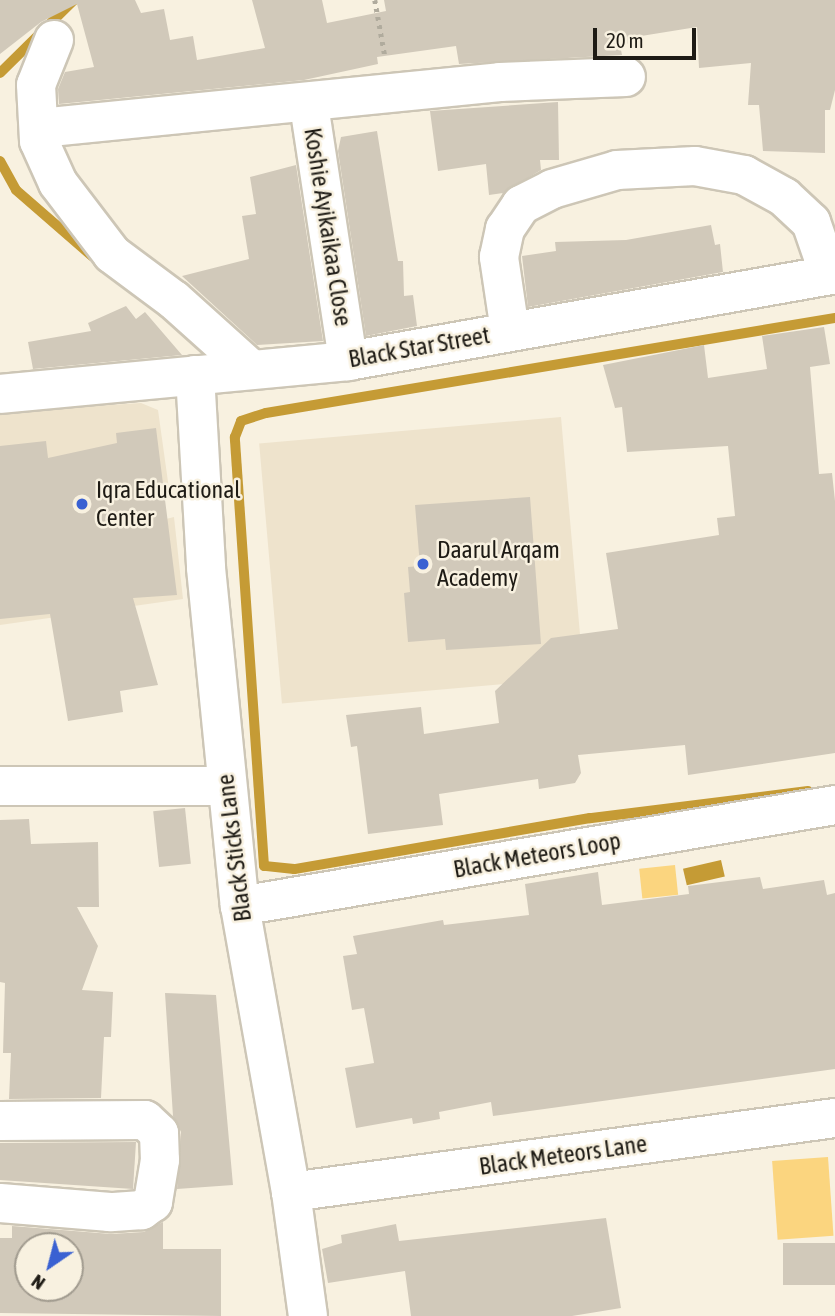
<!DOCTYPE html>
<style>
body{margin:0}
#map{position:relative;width:835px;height:1316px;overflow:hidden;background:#f8f1e0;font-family:"Asap Condensed",sans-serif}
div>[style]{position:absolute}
.built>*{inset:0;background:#eee3cc;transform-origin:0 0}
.green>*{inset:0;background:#fbd57f;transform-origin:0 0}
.water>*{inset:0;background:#c59b35;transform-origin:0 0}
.stream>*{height:10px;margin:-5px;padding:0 5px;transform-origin:5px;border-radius:5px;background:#c59b35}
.building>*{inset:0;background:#d1c9ba;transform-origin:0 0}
.path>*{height:4.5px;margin-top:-2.25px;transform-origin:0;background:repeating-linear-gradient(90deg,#b0ab9d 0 3.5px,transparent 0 8.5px)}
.roads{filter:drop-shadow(2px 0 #cdc6b6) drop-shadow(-2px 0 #cdc6b6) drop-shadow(0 2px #cdc6b6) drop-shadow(0 -2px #cdc6b6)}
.minor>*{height:38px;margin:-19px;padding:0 19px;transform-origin:19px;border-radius:19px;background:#fff}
.dots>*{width:19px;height:19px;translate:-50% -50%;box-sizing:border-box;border:4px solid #f8f1e0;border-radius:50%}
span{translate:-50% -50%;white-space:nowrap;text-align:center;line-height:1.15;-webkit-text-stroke:5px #f8f1e0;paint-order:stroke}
.street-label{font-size:24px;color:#1e1b15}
.poi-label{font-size:24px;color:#1e1b15}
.left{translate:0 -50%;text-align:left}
.north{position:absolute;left:14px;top:1232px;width:70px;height:70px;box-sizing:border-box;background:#f8f1e0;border:2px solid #a19b8f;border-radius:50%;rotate:215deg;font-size:19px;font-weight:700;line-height:28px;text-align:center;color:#1e1b15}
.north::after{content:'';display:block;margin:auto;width:24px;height:32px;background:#3a61d2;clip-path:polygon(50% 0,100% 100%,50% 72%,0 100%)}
.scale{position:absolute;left:593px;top:28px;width:103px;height:32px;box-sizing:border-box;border:4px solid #1e1b15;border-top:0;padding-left:9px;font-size:21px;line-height:24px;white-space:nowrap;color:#1e1b15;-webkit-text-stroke:5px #f8f1e0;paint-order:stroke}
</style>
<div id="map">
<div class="built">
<i style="clip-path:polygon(141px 403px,158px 410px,169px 489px,162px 491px,166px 519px,174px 517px,183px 599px,0 625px,0 412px)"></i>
<i style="left:561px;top:417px;width:261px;height:303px;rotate:85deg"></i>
</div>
<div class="green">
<i style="left:675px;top:865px;width:30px;height:36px;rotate:84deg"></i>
<i style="left:828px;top:1157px;width:79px;height:56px;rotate:86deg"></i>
</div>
<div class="water">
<i style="left:721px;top:860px;width:17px;height:39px;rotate:77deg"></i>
</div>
<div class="stream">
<i style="left:0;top:73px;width:104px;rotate:-44.6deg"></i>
<i style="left:0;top:161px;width:33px;rotate:61deg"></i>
<i style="left:16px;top:190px;width:101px;rotate:41deg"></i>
<i style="left:808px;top:791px;width:220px;rotate:172.9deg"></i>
<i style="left:590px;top:818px;width:300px;rotate:170.2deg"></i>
<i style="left:294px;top:869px;width:30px;rotate:-174deg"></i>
<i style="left:264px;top:866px;width:430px;rotate:-93.9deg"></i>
<i style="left:235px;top:437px;width:17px;rotate:-69deg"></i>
<i style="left:241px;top:421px;width:26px;rotate:-18deg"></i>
<i style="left:266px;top:413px;width:577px;rotate:-9.48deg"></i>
</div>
<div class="building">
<i style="clip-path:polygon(0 0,135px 0,141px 13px,164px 9px,170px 40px,193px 36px,197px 60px,265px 48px,252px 0,322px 0,327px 23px,386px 11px,384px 0,835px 0,835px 90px,830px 110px,825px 110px,825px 153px,763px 151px,759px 105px,748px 105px,751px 63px,699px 68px,697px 27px,635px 37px,636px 42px,620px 45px,622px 55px,459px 64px,456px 46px,377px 57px,378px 64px,304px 80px,59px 104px,58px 89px,65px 72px,94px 67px,77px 4px,41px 22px,0 54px)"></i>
<i style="clip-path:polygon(558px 102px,559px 160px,540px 160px,541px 170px,503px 193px,489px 195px,486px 164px,438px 171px,430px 111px)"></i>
<i style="clip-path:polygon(377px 131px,398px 261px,403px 261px,404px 296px,413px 295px,417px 326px,366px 336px,338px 151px,341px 137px)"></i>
<i style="clip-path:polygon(296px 165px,323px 341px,257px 345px,182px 276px,249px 259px,242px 216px,256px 214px,250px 177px)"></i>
<i style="clip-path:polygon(711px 225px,715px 245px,720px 244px,723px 272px,528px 307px,522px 256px,556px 251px,555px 242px,626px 240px)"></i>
<i style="clip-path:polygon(126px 306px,136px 319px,145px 312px,182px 355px,33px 369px,28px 342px,91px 331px,88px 323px)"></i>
<i style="clip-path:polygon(824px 327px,830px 364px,810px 367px,819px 474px,832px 473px,835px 501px,835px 753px,688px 775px,685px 745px,578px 755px,581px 773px,575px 783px,539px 789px,538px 779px,439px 794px,443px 825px,368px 834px,357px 746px,351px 747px,346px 715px,421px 707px,424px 734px,499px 723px,495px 691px,551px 638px,618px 629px,606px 553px,719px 535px,717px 518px,735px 516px,728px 446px,627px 452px,622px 407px,615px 408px,603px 365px,704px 345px,708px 378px,767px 369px,762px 336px)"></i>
<i style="clip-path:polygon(156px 428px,177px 595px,133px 598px,158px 685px,120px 691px,123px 712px,68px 721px,50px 614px,0 619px,0 446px,46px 441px,48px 458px,117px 443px,116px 433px)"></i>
<i style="clip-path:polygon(530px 497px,541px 644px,446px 650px,445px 639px,408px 642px,404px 593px,410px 592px,408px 567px,420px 566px,415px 505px)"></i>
<i style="left:185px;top:808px;width:56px;height:32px;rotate:84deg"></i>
<i style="clip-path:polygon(29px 819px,31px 844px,98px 842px,99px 907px,77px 907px,98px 946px,82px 990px,113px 992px,111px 1037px,104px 1037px,101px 1098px,9px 1099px,11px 1053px,3px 1053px,5px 983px,0 982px,0 820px)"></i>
<i style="clip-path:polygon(598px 872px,602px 905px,689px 894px,688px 886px,760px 877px,763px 889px,824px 880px,827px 895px,835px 893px,835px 1069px,493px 1116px,491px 1102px,439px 1112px,440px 1119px,413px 1124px,412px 1118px,356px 1128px,345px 1068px,374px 1063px,364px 1008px,352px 1010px,343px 956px,357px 954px,353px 936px,443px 920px,444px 925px,529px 915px,525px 884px)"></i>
<i style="clip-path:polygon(165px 993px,216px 995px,233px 1185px,177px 1189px,181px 1132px,173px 1116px)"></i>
<i style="clip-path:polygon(0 1143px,136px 1142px,133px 1189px,0 1180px)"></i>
<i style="clip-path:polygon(606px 1218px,621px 1308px,572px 1316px,411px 1316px,405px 1271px,328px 1283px,322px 1249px,342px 1243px,341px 1235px,396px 1224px,399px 1241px)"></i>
<i style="clip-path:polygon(evenodd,163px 1222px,163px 1249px,221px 1249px,221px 1316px,0 1313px,0 1238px,12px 1238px,12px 1226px,111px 1234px,144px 1232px,163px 1222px,28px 1246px,70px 1246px,70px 1288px,28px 1288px,28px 1246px)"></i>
<i style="left:835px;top:1243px;width:42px;height:52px;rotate:90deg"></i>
</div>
<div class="path">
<i style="left:375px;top:0;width:57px;rotate:79.9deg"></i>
</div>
<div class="roads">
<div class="minor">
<i style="left:54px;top:40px;width:48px;rotate:111.8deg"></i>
<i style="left:36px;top:85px;width:56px;rotate:86.9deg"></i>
<i style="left:39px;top:141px;width:46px;rotate:65.7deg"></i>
<i style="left:58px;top:183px;width:89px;rotate:52.7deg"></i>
<i style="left:112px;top:254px;width:77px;rotate:36.6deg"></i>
<i style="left:174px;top:300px;width:103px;rotate:41.9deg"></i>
<i style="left:309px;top:105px;width:259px;rotate:81.3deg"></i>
<i style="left:40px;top:128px;width:462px;rotate:-5.7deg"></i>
<i style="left:500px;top:82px;width:126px;rotate:-2.3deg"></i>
<i style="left:510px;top:331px;width:75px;rotate:-98.5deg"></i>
<i style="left:499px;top:257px;width:29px;rotate:-78deg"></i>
<i style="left:505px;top:229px;width:29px;rotate:-56deg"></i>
<i style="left:521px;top:205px;width:35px;rotate:-27deg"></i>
<i style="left:552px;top:189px;width:68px;rotate:-16.3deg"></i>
<i style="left:617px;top:170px;width:78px;rotate:-2.9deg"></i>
<i style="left:695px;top:166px;width:50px;rotate:10.4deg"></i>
<i style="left:744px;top:175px;width:46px;rotate:28.8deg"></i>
<i style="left:784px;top:197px;width:37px;rotate:43deg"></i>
<i style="left:811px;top:222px;width:55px;rotate:70.9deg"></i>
<i style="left:195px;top:375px;width:193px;rotate:86.7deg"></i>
<i style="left:206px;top:568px;width:340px;rotate:84.3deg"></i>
<i style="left:240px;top:906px;width:291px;rotate:79.9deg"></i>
<i style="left:291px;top:1192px;width:125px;rotate:82.2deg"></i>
<i style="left:0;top:394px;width:350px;rotate:-5.4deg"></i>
<i style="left:348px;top:361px;width:495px;rotate:-10.1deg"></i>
<i style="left:0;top:786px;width:227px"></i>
<i style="left:240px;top:906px;width:604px;rotate:-9.63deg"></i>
<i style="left:0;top:1121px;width:145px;rotate:-0.4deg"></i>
<i style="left:145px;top:1120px;width:19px;rotate:43deg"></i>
<i style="left:159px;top:1133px;width:27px;rotate:88deg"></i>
<i style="left:160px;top:1160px;width:43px;rotate:99.5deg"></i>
<i style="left:153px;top:1202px;width:14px;rotate:144deg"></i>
<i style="left:142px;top:1210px;width:32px;rotate:176deg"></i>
<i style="left:110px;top:1212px;width:110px;rotate:-175.3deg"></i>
<i style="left:291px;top:1192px;width:549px;rotate:-7.75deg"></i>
</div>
</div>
<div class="dots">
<i style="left:82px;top:504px;background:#3a61d2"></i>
<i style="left:423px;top:564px;background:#3a61d2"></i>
</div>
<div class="street-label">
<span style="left:328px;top:227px;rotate:81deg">Koshie Ayikaikaa Close</span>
<span style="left:419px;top:347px;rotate:-10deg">Black Star Street</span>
<span style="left:234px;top:848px;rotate:-97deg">Black Sticks Lane</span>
<span style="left:537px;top:855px;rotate:-10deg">Black Meteors Loop</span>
<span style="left:563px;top:1155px;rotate:-8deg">Black Meteors Lane</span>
</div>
<div class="poi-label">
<span class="left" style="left:96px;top:504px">Iqra Educational<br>Center</span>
<span class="left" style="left:437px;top:564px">Daarul Arqam<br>Academy</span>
</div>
<div class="north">N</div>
<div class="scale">20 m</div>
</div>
